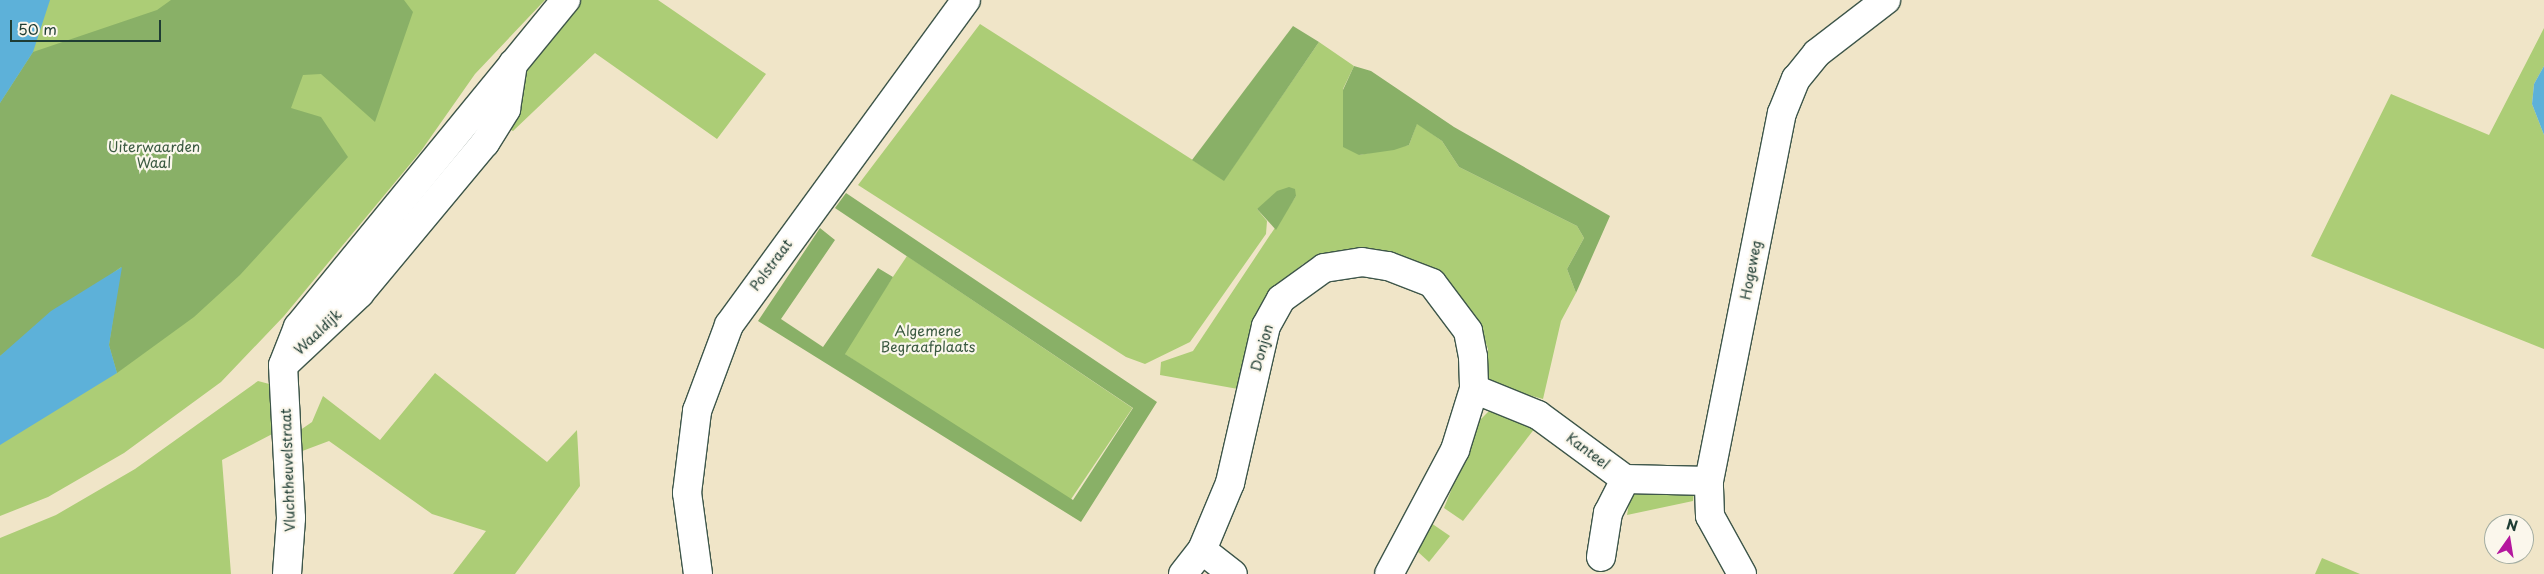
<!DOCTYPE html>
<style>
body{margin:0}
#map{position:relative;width:2544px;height:574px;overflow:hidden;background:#f0e5c8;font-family:"Playpen Sans",sans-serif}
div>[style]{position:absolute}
.green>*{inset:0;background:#accd76;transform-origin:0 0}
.forest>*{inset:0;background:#89b067}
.water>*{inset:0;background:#5db1d9}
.roads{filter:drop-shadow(1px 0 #3e564a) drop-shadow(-1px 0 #3e564a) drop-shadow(0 1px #3e564a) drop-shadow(0 -1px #3e564a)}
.minor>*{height:28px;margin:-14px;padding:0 14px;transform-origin:14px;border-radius:14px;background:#fff}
span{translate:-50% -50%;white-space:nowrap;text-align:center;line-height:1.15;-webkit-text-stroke:4.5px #fbf7ec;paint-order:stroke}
.park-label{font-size:14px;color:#3b5a41}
.street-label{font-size:14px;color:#1f3d34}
.north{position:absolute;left:2484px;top:514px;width:50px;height:50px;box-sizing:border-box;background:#fbf7ec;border:1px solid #a3ada2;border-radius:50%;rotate:13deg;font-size:14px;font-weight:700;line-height:20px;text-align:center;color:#1f3d34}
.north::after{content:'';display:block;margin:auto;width:18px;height:22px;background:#b5179e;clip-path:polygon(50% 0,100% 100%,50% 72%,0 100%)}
.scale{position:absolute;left:10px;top:20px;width:151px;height:22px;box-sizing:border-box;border:2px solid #1f3d34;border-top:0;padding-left:6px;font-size:15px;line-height:18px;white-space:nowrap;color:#1f3d34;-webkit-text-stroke:4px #fbf7ec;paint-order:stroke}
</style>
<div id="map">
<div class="green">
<i style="clip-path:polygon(0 0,545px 0,475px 74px,421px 151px,284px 316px,221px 382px,124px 453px,48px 497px,0 516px)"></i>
<i style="clip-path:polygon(573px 0,658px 0,766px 74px,717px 139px,595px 53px,513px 131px,502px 125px,525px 65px)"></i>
<i style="clip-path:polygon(980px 24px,1224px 180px,1319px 42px,1354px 66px,1343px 89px,1359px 155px,1409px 145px,1417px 123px,1442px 141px,1459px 167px,1577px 226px,1584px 238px,1567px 269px,1576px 293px,1561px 321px,1543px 399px,1486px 383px,1488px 349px,1476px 316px,1329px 255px,1303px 264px,1286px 278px,1245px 352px,1238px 389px,1160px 375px,1161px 362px,1193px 351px,1296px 196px,1257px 209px,1267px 221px,1266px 234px,1190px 342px,1145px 364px,1126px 357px,858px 185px)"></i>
<i style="clip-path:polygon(2544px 28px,2544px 66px,2534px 84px,2532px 104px,2544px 135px,2544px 349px,2311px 256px,2391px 94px,2489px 135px)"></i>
<i style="left:907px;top:256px;width:272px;height:116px;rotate:34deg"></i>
<i style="clip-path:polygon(435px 373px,547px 462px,577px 430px,580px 486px,515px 574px,453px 574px,486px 531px,432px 514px,329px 441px,297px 453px,296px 433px,312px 422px,323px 396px,380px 440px)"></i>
<i style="clip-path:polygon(258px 381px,273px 385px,278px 431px,222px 460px,231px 574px,0 574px,0 538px,56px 515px,135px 469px)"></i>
<i style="clip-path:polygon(1490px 410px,1535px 428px,1463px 521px,1444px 508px,1479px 421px)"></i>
<i style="clip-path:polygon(1631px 491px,1694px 491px,1693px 501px,1627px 515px)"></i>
<i style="clip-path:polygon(1431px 523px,1450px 536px,1429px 562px,1417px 551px)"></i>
<i style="clip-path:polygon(2322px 558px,2360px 574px,2315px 574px)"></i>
</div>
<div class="forest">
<i style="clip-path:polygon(171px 0,404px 0,413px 12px,375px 122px,321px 74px,303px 75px,291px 108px,321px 117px,348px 157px,240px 275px,194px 317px,117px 373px,109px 345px,121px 267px,0 356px,0 103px,33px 52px,157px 10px)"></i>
<i style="clip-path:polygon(1293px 26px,1319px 42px,1224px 181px,1192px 160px)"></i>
<i style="clip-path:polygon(1354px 66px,1371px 71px,1454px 127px,1610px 216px,1576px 293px,1567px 269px,1584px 238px,1577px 226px,1459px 167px,1442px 141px,1417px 124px,1409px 145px,1394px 150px,1359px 155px,1343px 147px,1343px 90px)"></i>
<i style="clip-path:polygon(1289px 187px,1295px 189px,1296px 196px,1276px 230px,1257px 209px,1277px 191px)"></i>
<i style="clip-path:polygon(846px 193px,1157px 402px,1081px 522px,758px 321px,820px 228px,835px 240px,781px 319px,823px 347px,878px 268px,893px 277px,845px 354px,1073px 500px,1133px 408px,835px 208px)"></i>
</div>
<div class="water">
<i style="clip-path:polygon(0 0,50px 0,33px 52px,0 103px)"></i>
<i style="clip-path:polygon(2544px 66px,2544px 135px,2532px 104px,2534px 84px)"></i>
<i style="clip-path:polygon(122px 267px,109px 345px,117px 373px,0 445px,0 356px,51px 311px)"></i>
</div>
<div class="roads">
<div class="minor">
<i style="left:288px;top:361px;width:98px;rotate:-43.3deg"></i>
<i style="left:359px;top:294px;width:197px;rotate:-50.2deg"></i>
<i style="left:485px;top:143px;width:40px;rotate:-58deg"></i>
<i style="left:506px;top:109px;width:46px;rotate:-81.2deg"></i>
<i style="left:1474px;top:389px;width:69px;rotate:22.1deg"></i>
<i style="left:1538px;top:415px;width:108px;rotate:36.3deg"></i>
<i style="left:1625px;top:479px;width:84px;rotate:1.4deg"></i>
<i style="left:1202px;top:550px;width:39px;rotate:38deg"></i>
<i style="left:1601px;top:557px;width:45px;rotate:-81deg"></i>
<i style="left:1608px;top:513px;width:38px;rotate:-63deg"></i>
<i style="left:287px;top:574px;width:56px;rotate:-85.9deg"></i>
<i style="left:291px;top:518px;width:153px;rotate:-93deg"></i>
<i style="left:283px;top:365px;width:41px;rotate:-68.5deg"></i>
<i style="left:298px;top:327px;width:423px;rotate:-50.7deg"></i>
<i style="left:698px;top:574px;width:82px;rotate:-97.7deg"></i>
<i style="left:687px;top:493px;width:83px;rotate:-83deg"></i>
<i style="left:697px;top:411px;width:92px;rotate:-69.6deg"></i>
<i style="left:729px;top:325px;width:402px;rotate:-53.9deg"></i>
<i style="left:1183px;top:574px;width:31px;rotate:-52deg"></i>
<i style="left:1202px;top:550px;width:73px;rotate:-67.3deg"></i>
<i style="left:1230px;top:483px;width:161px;rotate:-77.1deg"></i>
<i style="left:1266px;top:326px;width:31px;rotate:-61deg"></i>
<i style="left:1281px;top:299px;width:53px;rotate:-35.8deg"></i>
<i style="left:1324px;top:268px;width:38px;rotate:-9deg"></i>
<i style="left:1362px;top:262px;width:26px;rotate:9deg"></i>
<i style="left:1388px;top:266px;width:47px;rotate:21.1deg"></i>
<i style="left:1432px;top:283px;width:60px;rotate:53.1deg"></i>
<i style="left:1468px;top:331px;width:26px;rotate:79deg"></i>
<i style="left:1473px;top:357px;width:32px;rotate:88deg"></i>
<i style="left:1474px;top:389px;width:64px;rotate:107.3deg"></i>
<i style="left:1455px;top:450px;width:140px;rotate:118deg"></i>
<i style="left:1742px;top:574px;width:66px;rotate:-118.9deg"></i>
<i style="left:1710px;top:516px;width:35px;rotate:-92deg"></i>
<i style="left:1709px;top:481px;width:375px;rotate:-78.8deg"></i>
<i style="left:1782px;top:113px;width:37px;rotate:-68deg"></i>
<i style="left:1796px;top:79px;width:33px;rotate:-51deg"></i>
<i style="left:1817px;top:53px;width:87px;rotate:-37.5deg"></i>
</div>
</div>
<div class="park-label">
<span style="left:154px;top:155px">Uiterwaarden<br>Waal</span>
<span style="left:928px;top:339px">Algemene<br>Begraafplaats</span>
</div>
<div class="street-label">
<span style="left:771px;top:265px;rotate:-53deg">Polstraat</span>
<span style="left:1751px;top:270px;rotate:-79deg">Hogeweg</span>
<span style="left:318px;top:332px;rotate:-43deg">Waaldijk</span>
<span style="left:1262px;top:348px;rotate:-74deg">Donjon</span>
<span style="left:1588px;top:451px;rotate:37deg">Kanteel</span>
<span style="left:288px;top:470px;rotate:-92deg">Vluchtheuvelstraat</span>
</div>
<div class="north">N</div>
<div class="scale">50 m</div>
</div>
